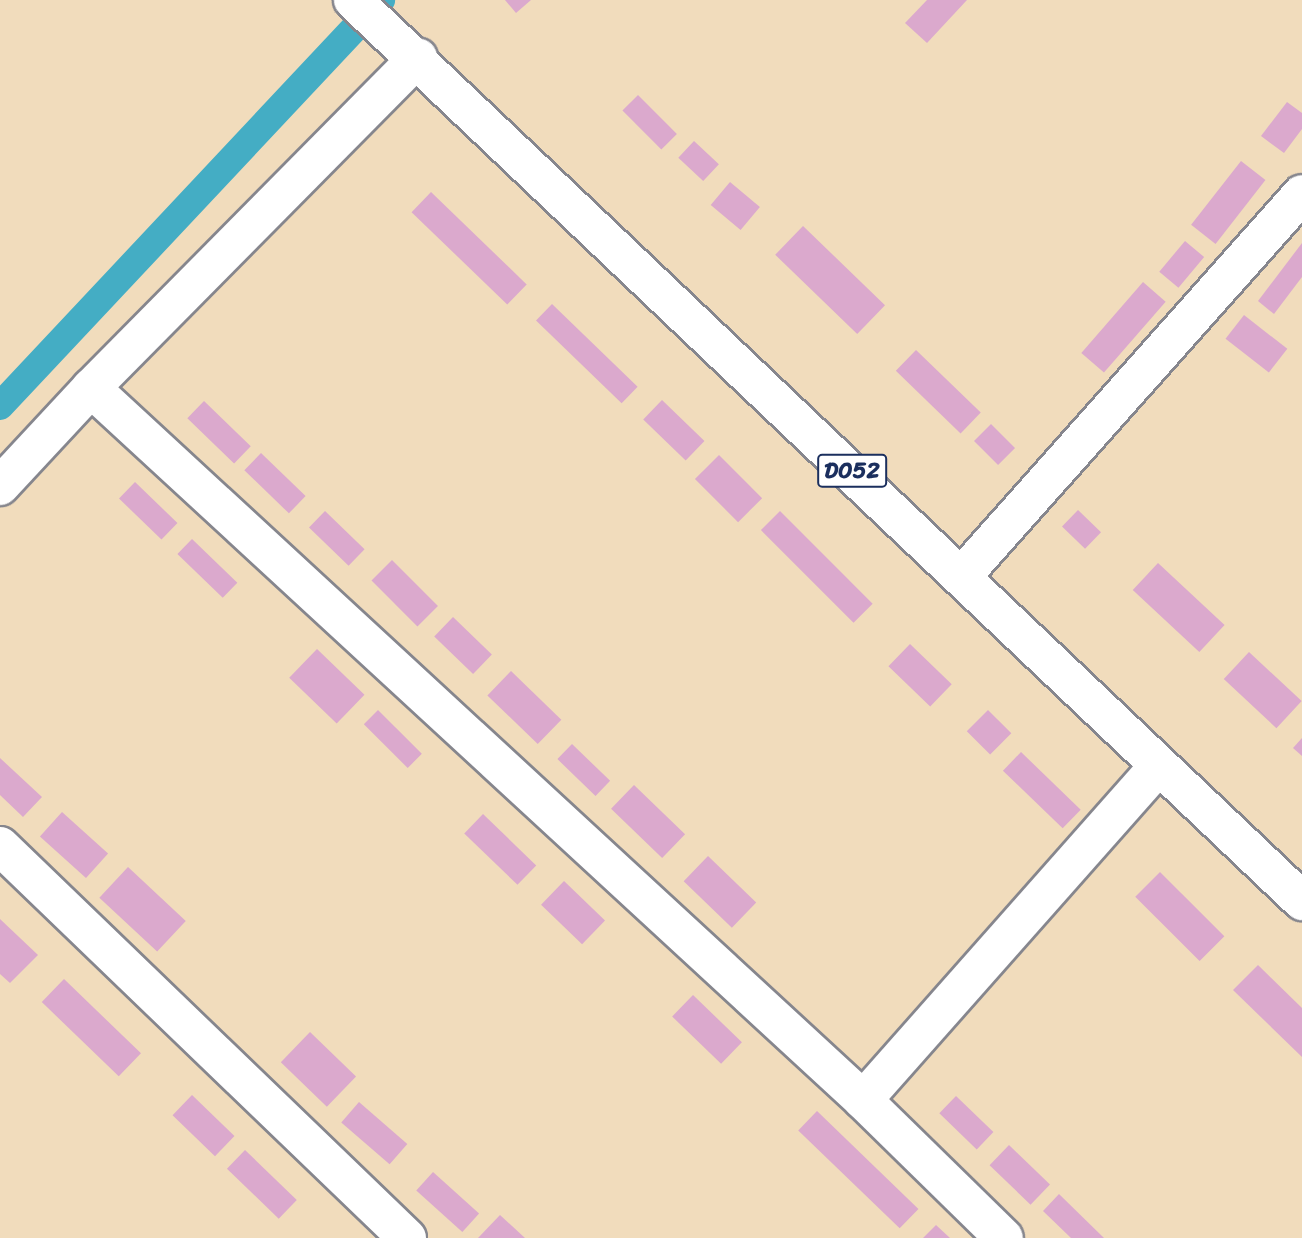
<!DOCTYPE html>
<style>
body{margin:0}
#map{position:relative;width:1302px;height:1238px;overflow:hidden;background:#f1dcbc;font-family:Sriracha,sans-serif}
div>[style]{position:absolute}
.canal>*{height:28px;margin:-14px;padding:0 14px;transform-origin:14px;border-radius:14px;background:#44adc4}
.building>*{inset:0;background:#dba9cd;transform-origin:0 0}
.roads{filter:drop-shadow(2px 0 #86868d) drop-shadow(-2px 0 #86868d) drop-shadow(0 2px #86868d) drop-shadow(0 -2px #86868d)}
.minor>*{height:38px;margin:-19px;padding:0 19px;transform-origin:19px;border-radius:19px;background:#fff}
.major>*{height:38px;margin:-19px;padding:0 19px;transform-origin:19px;border-radius:19px;background:#fff}
span{translate:-50% -50%;white-space:nowrap;text-align:center;line-height:1.15;-webkit-text-stroke:7px #fff;paint-order:stroke}
.shield-label span{padding:2px 5px;background:#fff;border:2px solid;border-radius:5px;-webkit-text-stroke-width:0}
.shield-label{font-size:23px;color:#1b2f5e;font-weight:700}
</style>
<div id="map">
<div class="canal">
<i style="left:0;top:406px;width:557px;rotate:-46.82deg"></i>
</div>
<div class="building">
<i style="clip-path:polygon(505px 0,531px 0,516px 13px)"></i>
<i style="clip-path:polygon(927px 0,967px 0,927px 43px,905px 23px)"></i>
<i style="left:638px;top:95px;width:55px;height:22px;rotate:45deg"></i>
<i style="clip-path:polygon(1287px 102px,1302px 113px,1302px 129px,1284px 153px,1261px 136px)"></i>
<i style="left:694px;top:141px;width:34px;height:23px;rotate:43deg"></i>
<i style="left:1241px;top:161px;width:31px;height:81px;rotate:38deg"></i>
<i style="left:730px;top:182px;width:39px;height:30px;rotate:40deg"></i>
<i style="left:431px;top:192px;width:133px;height:28px;rotate:44deg"></i>
<i style="left:803px;top:226px;width:114px;height:40px;rotate:44deg"></i>
<i style="left:1185px;top:241px;width:25px;height:40px;rotate:40deg"></i>
<i style="clip-path:polygon(1302px 243px,1302px 277px,1274px 314px,1258px 301px)"></i>
<i style="left:1143px;top:282px;width:30px;height:94px;rotate:41deg"></i>
<i style="left:552px;top:304px;width:119px;height:23px;rotate:44deg"></i>
<i style="left:1244px;top:315px;width:55px;height:30px;rotate:38deg"></i>
<i style="left:916px;top:350px;width:90px;height:29px;rotate:44deg"></i>
<i style="left:662px;top:400px;width:59px;height:27px;rotate:44deg"></i>
<i style="left:204px;top:401px;width:65px;height:24px;rotate:44deg"></i>
<i style="left:991px;top:424px;width:34px;height:24px;rotate:45deg"></i>
<i style="left:261px;top:453px;width:62px;height:24px;rotate:44deg"></i>
<i style="left:719px;top:455px;width:61px;height:34px;rotate:45deg"></i>
<i style="left:135px;top:482px;width:59px;height:23px;rotate:44deg"></i>
<i style="left:1078px;top:510px;width:32px;height:23px;rotate:44deg"></i>
<i style="left:325px;top:511px;width:55px;height:23px;rotate:44deg"></i>
<i style="left:780px;top:511px;width:131px;height:27px;rotate:45deg"></i>
<i style="left:192px;top:539px;width:63px;height:21px;rotate:44deg"></i>
<i style="left:392px;top:560px;width:65px;height:29px;rotate:45deg"></i>
<i style="left:1158px;top:563px;width:91px;height:37px;rotate:43deg"></i>
<i style="left:453px;top:617px;width:54px;height:27px;rotate:44deg"></i>
<i style="left:910px;top:644px;width:58px;height:31px;rotate:44deg"></i>
<i style="left:317px;top:649px;width:66px;height:40px;rotate:44deg"></i>
<i style="left:1249px;top:652px;width:72px;height:37px;rotate:43deg"></i>
<i style="left:511px;top:671px;width:70px;height:34px;rotate:44deg"></i>
<i style="left:378px;top:710px;width:62px;height:20px;rotate:45deg"></i>
<i style="left:988px;top:710px;width:33px;height:30px;rotate:45deg"></i>
<i style="clip-path:polygon(1302px 738px,1302px 756px,1293px 748px)"></i>
<i style="left:572px;top:744px;width:53px;height:21px;rotate:44deg"></i>
<i style="left:1021px;top:752px;width:83px;height:26px;rotate:44deg"></i>
<i style="clip-path:polygon(0 758px,42px 797px,23px 817px,0 795px)"></i>
<i style="left:634px;top:785px;width:71px;height:33px;rotate:44deg"></i>
<i style="left:62px;top:812px;width:62px;height:33px;rotate:42deg"></i>
<i style="left:483px;top:814px;width:74px;height:27px;rotate:44deg"></i>
<i style="left:708px;top:856px;width:67px;height:35px;rotate:44deg"></i>
<i style="left:128px;top:867px;width:79px;height:42px;rotate:43deg"></i>
<i style="left:1160px;top:872px;width:91px;height:35px;rotate:45deg"></i>
<i style="left:564px;top:881px;width:57px;height:33px;rotate:44deg"></i>
<i style="clip-path:polygon(0 919px,38px 955px,10px 983px,0 974px)"></i>
<i style="clip-path:polygon(1258px 965px,1302px 1008px,1302px 1057px,1233px 990px)"></i>
<i style="left:64px;top:979px;width:107px;height:32px;rotate:44deg"></i>
<i style="left:693px;top:995px;width:68px;height:30px;rotate:44deg"></i>
<i style="left:310px;top:1032px;width:64px;height:42px;rotate:44deg"></i>
<i style="left:192px;top:1095px;width:59px;height:28px;rotate:44deg"></i>
<i style="left:956px;top:1096px;width:52px;height:24px;rotate:44deg"></i>
<i style="left:359px;top:1102px;width:64px;height:27px;rotate:41deg"></i>
<i style="left:817px;top:1111px;width:141px;height:27px;rotate:44deg"></i>
<i style="left:1009px;top:1145px;width:57px;height:28px;rotate:44deg"></i>
<i style="left:245px;top:1150px;width:72px;height:26px;rotate:44deg"></i>
<i style="left:433px;top:1172px;width:62px;height:25px;rotate:42deg"></i>
<i style="clip-path:polygon(1059px 1194px,1104px 1238px,1071px 1238px,1043px 1211px)"></i>
<i style="clip-path:polygon(500px 1215px,525px 1238px,478px 1238px)"></i>
<i style="clip-path:polygon(936px 1225px,950px 1238px,923px 1238px)"></i>
</div>
<div class="roads">
<div class="minor">
<i style="left:91px;top:388px;width:1050px;rotate:42.68deg"></i>
<i style="left:863px;top:1100px;width:197px;rotate:44.4deg"></i>
<i style="left:0;top:486px;width:134px;rotate:-47.1deg"></i>
<i style="left:91px;top:388px;width:465px;rotate:-45.3deg"></i>
<i style="left:962px;top:576px;width:511px;rotate:-48.33deg"></i>
<i style="left:0;top:846px;width:565px;rotate:43.92deg"></i>
<i style="left:863px;top:1100px;width:446px;rotate:-48.5deg"></i>
</div>
<div class="major">
<i style="left:353px;top:0;width:1309px;rotate:43.51deg"></i>
</div>
</div>
<div class="shield-label">
<span style="left:852px;top:471px">D052</span>
</div>
</div>
